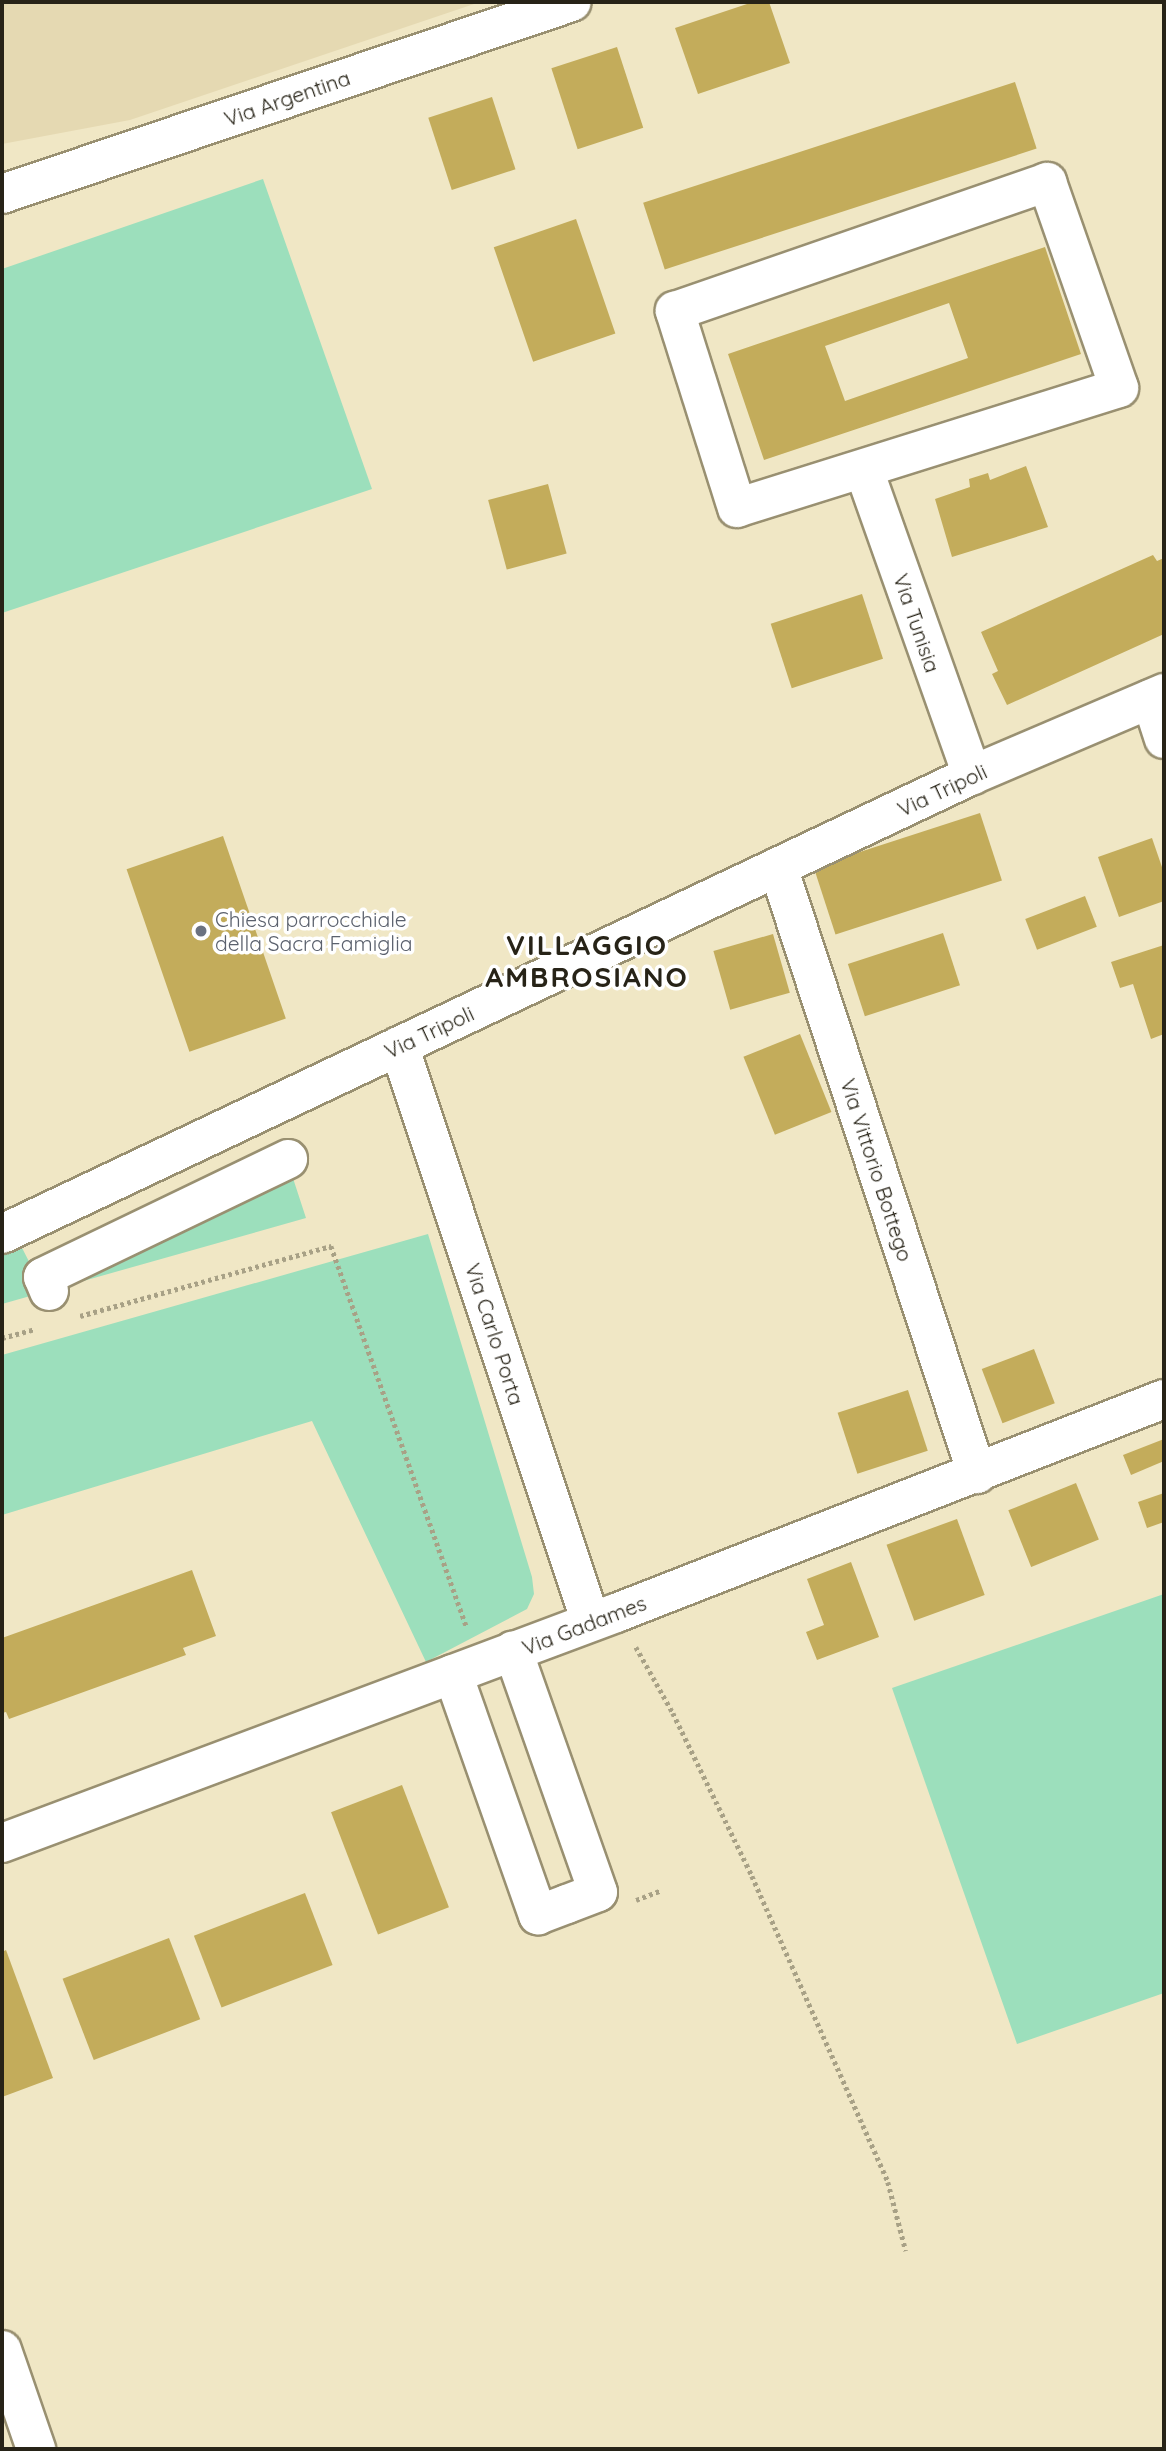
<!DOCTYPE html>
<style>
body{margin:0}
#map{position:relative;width:1166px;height:2451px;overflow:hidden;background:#f0e7c5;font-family:Quicksand,sans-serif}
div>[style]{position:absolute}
.built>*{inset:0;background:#e5d9b2}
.green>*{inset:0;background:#9cdfbc}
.building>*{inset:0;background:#c3ac5b;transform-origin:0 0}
.path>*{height:4.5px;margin-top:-2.25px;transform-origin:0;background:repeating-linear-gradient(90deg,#a8a186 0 3.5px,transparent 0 7px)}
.roads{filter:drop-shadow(2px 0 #999071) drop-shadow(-2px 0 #999071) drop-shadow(0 2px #999071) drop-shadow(0 -2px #999071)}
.minor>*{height:38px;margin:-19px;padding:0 19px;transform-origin:19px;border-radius:19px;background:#fff}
.dots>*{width:19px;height:19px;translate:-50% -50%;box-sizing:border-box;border:4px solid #fff;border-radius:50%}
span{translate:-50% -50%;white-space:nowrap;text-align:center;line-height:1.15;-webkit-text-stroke:7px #fff;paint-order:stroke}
.street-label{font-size:21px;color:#272317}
.worship-label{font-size:21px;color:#5b616d}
.left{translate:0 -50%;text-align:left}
.district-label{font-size:28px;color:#272317;font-weight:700;letter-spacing:2px}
.frame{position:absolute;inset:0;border:4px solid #272317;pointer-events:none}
</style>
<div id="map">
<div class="built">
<i style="clip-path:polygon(2px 2px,480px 2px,130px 120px,2px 144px)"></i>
</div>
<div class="green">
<i style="clip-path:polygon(263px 179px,372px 489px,2px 613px,2px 269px)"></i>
<i style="clip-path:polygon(289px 1166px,306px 1218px,2px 1304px,2px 1249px,19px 1242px,41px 1285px)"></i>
<i style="clip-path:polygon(428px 1234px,532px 1577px,534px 1594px,527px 1609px,426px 1662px,312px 1421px,2px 1515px,2px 1355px)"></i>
<i style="clip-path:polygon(1164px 1594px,1164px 1993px,1017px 2044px,892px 1688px)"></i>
</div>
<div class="building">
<i style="clip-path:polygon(753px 2px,769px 2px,790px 63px,698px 94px,675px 28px)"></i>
<i style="left:617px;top:47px;width:85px;height:69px;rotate:72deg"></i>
<i style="left:1015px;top:82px;width:70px;height:391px;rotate:72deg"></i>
<i style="left:492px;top:97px;width:76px;height:67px;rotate:72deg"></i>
<i style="left:576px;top:219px;width:121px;height:87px;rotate:71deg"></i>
<i style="clip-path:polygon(evenodd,1045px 247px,1081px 354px,764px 460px,728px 354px,1045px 247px,949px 303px,968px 358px,845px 401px,825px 346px,949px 303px)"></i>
<i style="clip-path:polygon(1026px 466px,1048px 527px,952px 557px,935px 499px,970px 487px,969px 479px,988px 473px,990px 480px)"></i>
<i style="left:548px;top:484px;width:72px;height:62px;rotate:75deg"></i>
<i style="clip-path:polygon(1153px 555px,1157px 561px,1164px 558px,1164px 634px,1007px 705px,992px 674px,998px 671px,981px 632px)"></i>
<i style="left:862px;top:594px;width:68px;height:96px;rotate:72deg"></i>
<i style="left:980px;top:813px;width:71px;height:175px;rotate:72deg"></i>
<i style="left:223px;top:836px;width:193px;height:102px;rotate:71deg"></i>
<i style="clip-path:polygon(1152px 838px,1164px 873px,1164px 901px,1119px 917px,1098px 857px)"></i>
<i style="left:1085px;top:896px;width:33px;height:64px;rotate:69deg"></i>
<i style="left:943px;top:933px;width:55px;height:100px;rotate:72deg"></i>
<i style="left:773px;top:934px;width:61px;height:62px;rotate:74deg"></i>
<i style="clip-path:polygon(1164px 945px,1164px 1034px,1151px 1039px,1133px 984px,1120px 988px,1111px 962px)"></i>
<i style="left:800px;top:1034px;width:84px;height:61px;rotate:68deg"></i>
<i style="left:1034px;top:1349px;width:58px;height:56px;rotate:69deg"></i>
<i style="left:908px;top:1390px;width:64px;height:74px;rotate:72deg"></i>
<i style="clip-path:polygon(1164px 1439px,1164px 1461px,1131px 1475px,1123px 1455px)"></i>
<i style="left:1076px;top:1483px;width:61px;height:73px;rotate:68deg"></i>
<i style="clip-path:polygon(1164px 1493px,1164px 1522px,1147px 1528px,1138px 1502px)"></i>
<i style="left:957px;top:1519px;width:81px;height:75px;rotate:70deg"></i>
<i style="clip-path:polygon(851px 1562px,879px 1637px,817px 1660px,806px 1632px,824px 1625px,807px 1579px)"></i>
<i style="clip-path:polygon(192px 1570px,216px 1636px,183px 1648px,186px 1655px,9px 1719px,6px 1712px,2px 1713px,2px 1638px)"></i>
<i style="left:402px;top:1785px;width:131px;height:76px;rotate:69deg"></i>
<i style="left:305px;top:1893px;width:77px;height:119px;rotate:69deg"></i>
<i style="left:169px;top:1938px;width:87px;height:114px;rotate:69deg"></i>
<i style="clip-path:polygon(6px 1950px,53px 2078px,2px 2097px,2px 1952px)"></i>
</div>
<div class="path">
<i style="left:80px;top:1316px;width:261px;rotate:-15.6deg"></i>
<i style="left:331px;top:1246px;width:403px;rotate:70.4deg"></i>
<i style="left:2px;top:1338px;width:34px;rotate:-15deg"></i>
<i style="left:636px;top:1647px;width:76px;rotate:60.7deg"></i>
<i style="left:673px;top:1713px;width:181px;rotate:64.1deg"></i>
<i style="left:752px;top:1876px;width:335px;rotate:66deg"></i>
<i style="left:888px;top:2182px;width:71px;rotate:75.4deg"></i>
<i style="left:636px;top:1900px;width:26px;rotate:-21deg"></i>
</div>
<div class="roads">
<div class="minor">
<i style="left:1047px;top:182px;width:218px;rotate:70.7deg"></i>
<i style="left:1119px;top:388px;width:400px;rotate:162.6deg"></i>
<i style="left:737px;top:508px;width:207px;rotate:-107.5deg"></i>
<i style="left:675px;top:311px;width:394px;rotate:-19.1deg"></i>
<i style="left:2px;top:194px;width:601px;rotate:-18.62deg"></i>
<i style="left:864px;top:470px;width:324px;rotate:70.5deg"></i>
<i style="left:1151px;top:699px;width:42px;rotate:72deg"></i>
<i style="left:778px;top:867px;width:639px;rotate:71.85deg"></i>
<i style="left:399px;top:1046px;width:607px;rotate:71.57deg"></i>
<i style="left:2px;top:1234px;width:1073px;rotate:-25.32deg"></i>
<i style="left:972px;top:775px;width:209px;rotate:-23.1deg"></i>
<i style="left:49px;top:1291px;width:15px;rotate:-113deg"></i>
<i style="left:43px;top:1277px;width:272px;rotate:-25.7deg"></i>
<i style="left:453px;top:1674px;width:256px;rotate:70.6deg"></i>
<i style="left:538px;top:1915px;width:31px;rotate:-21deg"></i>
<i style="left:567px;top:1904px;width:33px;rotate:-21deg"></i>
<i style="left:598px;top:1892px;width:256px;rotate:-109.4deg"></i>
<i style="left:2px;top:1843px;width:656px;rotate:-20.54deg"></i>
<i style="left:616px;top:1613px;width:588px;rotate:-21.33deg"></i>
<i style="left:2px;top:2350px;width:105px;rotate:71deg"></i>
</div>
</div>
<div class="dots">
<i style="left:201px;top:931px;background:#6b7280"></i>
</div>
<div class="street-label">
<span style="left:287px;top:98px;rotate:-19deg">Via Argentina</span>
<span style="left:917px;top:623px;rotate:71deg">Via Tunisia</span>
<span style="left:942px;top:790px;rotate:-25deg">Via Tripoli</span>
<span style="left:429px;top:1032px;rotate:-25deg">Via Tripoli</span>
<span style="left:877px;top:1170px;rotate:72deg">Via Vittorio Bottego</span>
<span style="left:495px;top:1334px;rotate:72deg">Via Carlo Porta</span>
<span style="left:584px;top:1625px;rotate:-21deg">Via Gadames</span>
</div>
<div class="worship-label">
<span class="left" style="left:215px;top:931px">Chiesa parrocchiale<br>della Sacra Famiglia</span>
</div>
<div class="district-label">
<span style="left:587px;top:961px">VILLAGGIO<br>AMBROSIANO</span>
</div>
<div class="frame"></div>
</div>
